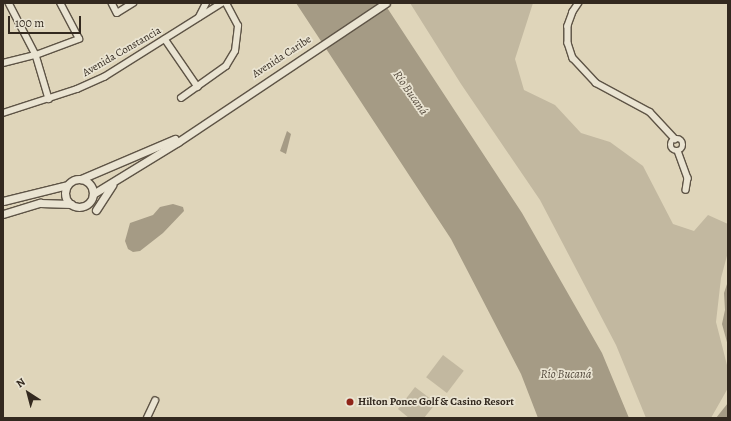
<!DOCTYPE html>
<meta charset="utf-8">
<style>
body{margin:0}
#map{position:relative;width:731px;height:421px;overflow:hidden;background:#dfd5ba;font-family:Alegreya,serif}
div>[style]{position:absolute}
.green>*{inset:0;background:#c2b8a0;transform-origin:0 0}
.water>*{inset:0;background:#a59b85}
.roads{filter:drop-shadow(1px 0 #5e5446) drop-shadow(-1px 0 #5e5446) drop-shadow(0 1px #5e5446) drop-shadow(0 -1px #5e5446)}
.minor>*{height:5.5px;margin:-2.75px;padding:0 2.75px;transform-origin:2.75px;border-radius:2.75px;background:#eae4d2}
.minor>.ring{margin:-2.75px;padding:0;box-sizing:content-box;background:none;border:5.5px solid #eae4d2;border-radius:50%}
.tertiary>*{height:7px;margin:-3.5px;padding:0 3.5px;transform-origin:3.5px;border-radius:3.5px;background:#eae4d2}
.tertiary>.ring{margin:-3.5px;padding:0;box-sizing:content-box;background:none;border:7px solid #eae4d2;border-radius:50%}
.dots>*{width:11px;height:11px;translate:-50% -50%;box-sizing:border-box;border:2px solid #eae4d2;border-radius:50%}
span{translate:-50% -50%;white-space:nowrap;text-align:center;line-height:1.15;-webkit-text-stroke:3.5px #eae4d2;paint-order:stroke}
.street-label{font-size:11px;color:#33291f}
.poi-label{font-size:11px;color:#33291f;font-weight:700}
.left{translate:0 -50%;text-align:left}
.water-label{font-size:12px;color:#554b3e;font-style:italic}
.frame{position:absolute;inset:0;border:4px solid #33291f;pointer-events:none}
.north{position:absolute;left:8px;top:373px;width:40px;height:40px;-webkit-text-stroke:3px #eae4d2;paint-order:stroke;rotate:324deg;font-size:11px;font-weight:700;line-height:16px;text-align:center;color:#33291f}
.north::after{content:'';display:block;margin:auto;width:14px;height:18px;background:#33291f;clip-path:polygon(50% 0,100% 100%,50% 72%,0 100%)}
.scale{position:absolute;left:8px;top:16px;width:73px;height:18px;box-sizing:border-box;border:2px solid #33291f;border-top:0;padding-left:5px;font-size:12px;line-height:14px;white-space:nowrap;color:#33291f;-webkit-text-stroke:3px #eae4d2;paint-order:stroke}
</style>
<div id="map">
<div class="green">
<i style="clip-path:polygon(410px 3px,533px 3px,515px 59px,524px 90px,555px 105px,581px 133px,610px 142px,643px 166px,673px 224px,694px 231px,708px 215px,728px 224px,728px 252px,721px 278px,716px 322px,728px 369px,728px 388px,711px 418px,646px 418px,616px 345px,540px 200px,461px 84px)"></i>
<i style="left:443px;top:355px;width:26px;height:28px;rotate:37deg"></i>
<i style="clip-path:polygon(415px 387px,436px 403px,424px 418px,409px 418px,398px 409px)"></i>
</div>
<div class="water">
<i style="clip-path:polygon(296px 3px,384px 3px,522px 213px,602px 353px,629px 418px,538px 418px,521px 374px,451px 239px)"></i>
<i style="clip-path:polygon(287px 131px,291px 134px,286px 154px,280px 151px)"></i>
<i style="clip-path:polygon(173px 204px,183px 207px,184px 211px,163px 233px,140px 251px,133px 252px,128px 249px,125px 241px,130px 223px,153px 215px,160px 207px)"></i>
<i style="clip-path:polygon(728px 281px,728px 346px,722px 324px,725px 310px,724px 293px)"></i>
<i style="clip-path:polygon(728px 403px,728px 418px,716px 418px)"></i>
</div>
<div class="roads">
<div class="minor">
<i style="left:9px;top:3px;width:59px;rotate:62.6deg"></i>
<i style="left:36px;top:55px;width:46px;rotate:73.5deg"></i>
<i style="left:112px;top:3px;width:11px;rotate:63deg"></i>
<i style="left:117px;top:13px;width:19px;rotate:-32deg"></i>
<i style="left:579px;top:3px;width:11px;rotate:124deg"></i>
<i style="left:573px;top:12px;width:15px;rotate:110deg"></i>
<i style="left:568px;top:26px;width:17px;rotate:90deg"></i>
<i style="left:568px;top:43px;width:16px;rotate:72deg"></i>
<i style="left:573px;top:58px;width:34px;rotate:47deg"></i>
<i style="left:596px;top:83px;width:61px;rotate:28.2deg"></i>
<i style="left:650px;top:112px;width:37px;rotate:47deg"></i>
<i style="left:199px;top:17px;width:16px;rotate:-63deg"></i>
<i style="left:165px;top:39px;width:58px;rotate:55.5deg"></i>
<i style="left:3px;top:63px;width:34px;rotate:-14deg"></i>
<i style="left:36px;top:55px;width:46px;rotate:-20.4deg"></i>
<i style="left:79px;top:39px;width:41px;rotate:-117.8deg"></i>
<i style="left:181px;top:98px;width:55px;rotate:-35.4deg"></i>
<i style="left:226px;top:66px;width:17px;rotate:-59deg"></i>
<i style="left:235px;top:51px;width:25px;rotate:-83deg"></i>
<i style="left:238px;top:26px;width:26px;rotate:-118deg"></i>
<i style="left:3px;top:113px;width:78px;rotate:-18deg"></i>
<i style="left:77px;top:89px;width:30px;rotate:-24deg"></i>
<i style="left:104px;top:77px;width:139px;rotate:-32.1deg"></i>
<i class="ring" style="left:671px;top:139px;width:6.5px;height:6.5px"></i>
<i style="left:678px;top:151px;width:29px;rotate:70deg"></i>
<i style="left:688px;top:178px;width:12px;rotate:99deg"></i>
<i style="left:147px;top:418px;width:19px;rotate:-65deg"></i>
</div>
<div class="tertiary">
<i class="ring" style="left:65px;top:179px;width:21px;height:21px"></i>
<i style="left:81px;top:179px;width:102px;rotate:-23.1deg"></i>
<i style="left:93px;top:194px;width:100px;rotate:-31.5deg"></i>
<i style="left:178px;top:142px;width:250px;rotate:-33.8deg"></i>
<i style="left:3px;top:201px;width:66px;rotate:-14deg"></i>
<i style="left:96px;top:210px;width:30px;rotate:-57deg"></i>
<i style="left:3px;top:214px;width:39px;rotate:-17deg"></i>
<i style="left:40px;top:203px;width:31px;rotate:2deg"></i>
</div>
</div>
<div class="dots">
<i style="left:350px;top:402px;background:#8f2418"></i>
</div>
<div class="street-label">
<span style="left:122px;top:52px;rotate:-30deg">Avenida Constancia</span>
<span style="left:282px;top:57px;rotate:-33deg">Avenida Caribe</span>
</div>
<div class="poi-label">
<span class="left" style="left:358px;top:402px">Hilton Ponce Golf &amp; Casino Resort</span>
</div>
<div class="water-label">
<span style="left:410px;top:93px;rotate:55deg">Río Bucaná</span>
<span style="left:566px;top:375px">Río Bucaná</span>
</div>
<div class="frame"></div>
<div class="north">N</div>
<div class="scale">100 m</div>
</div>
